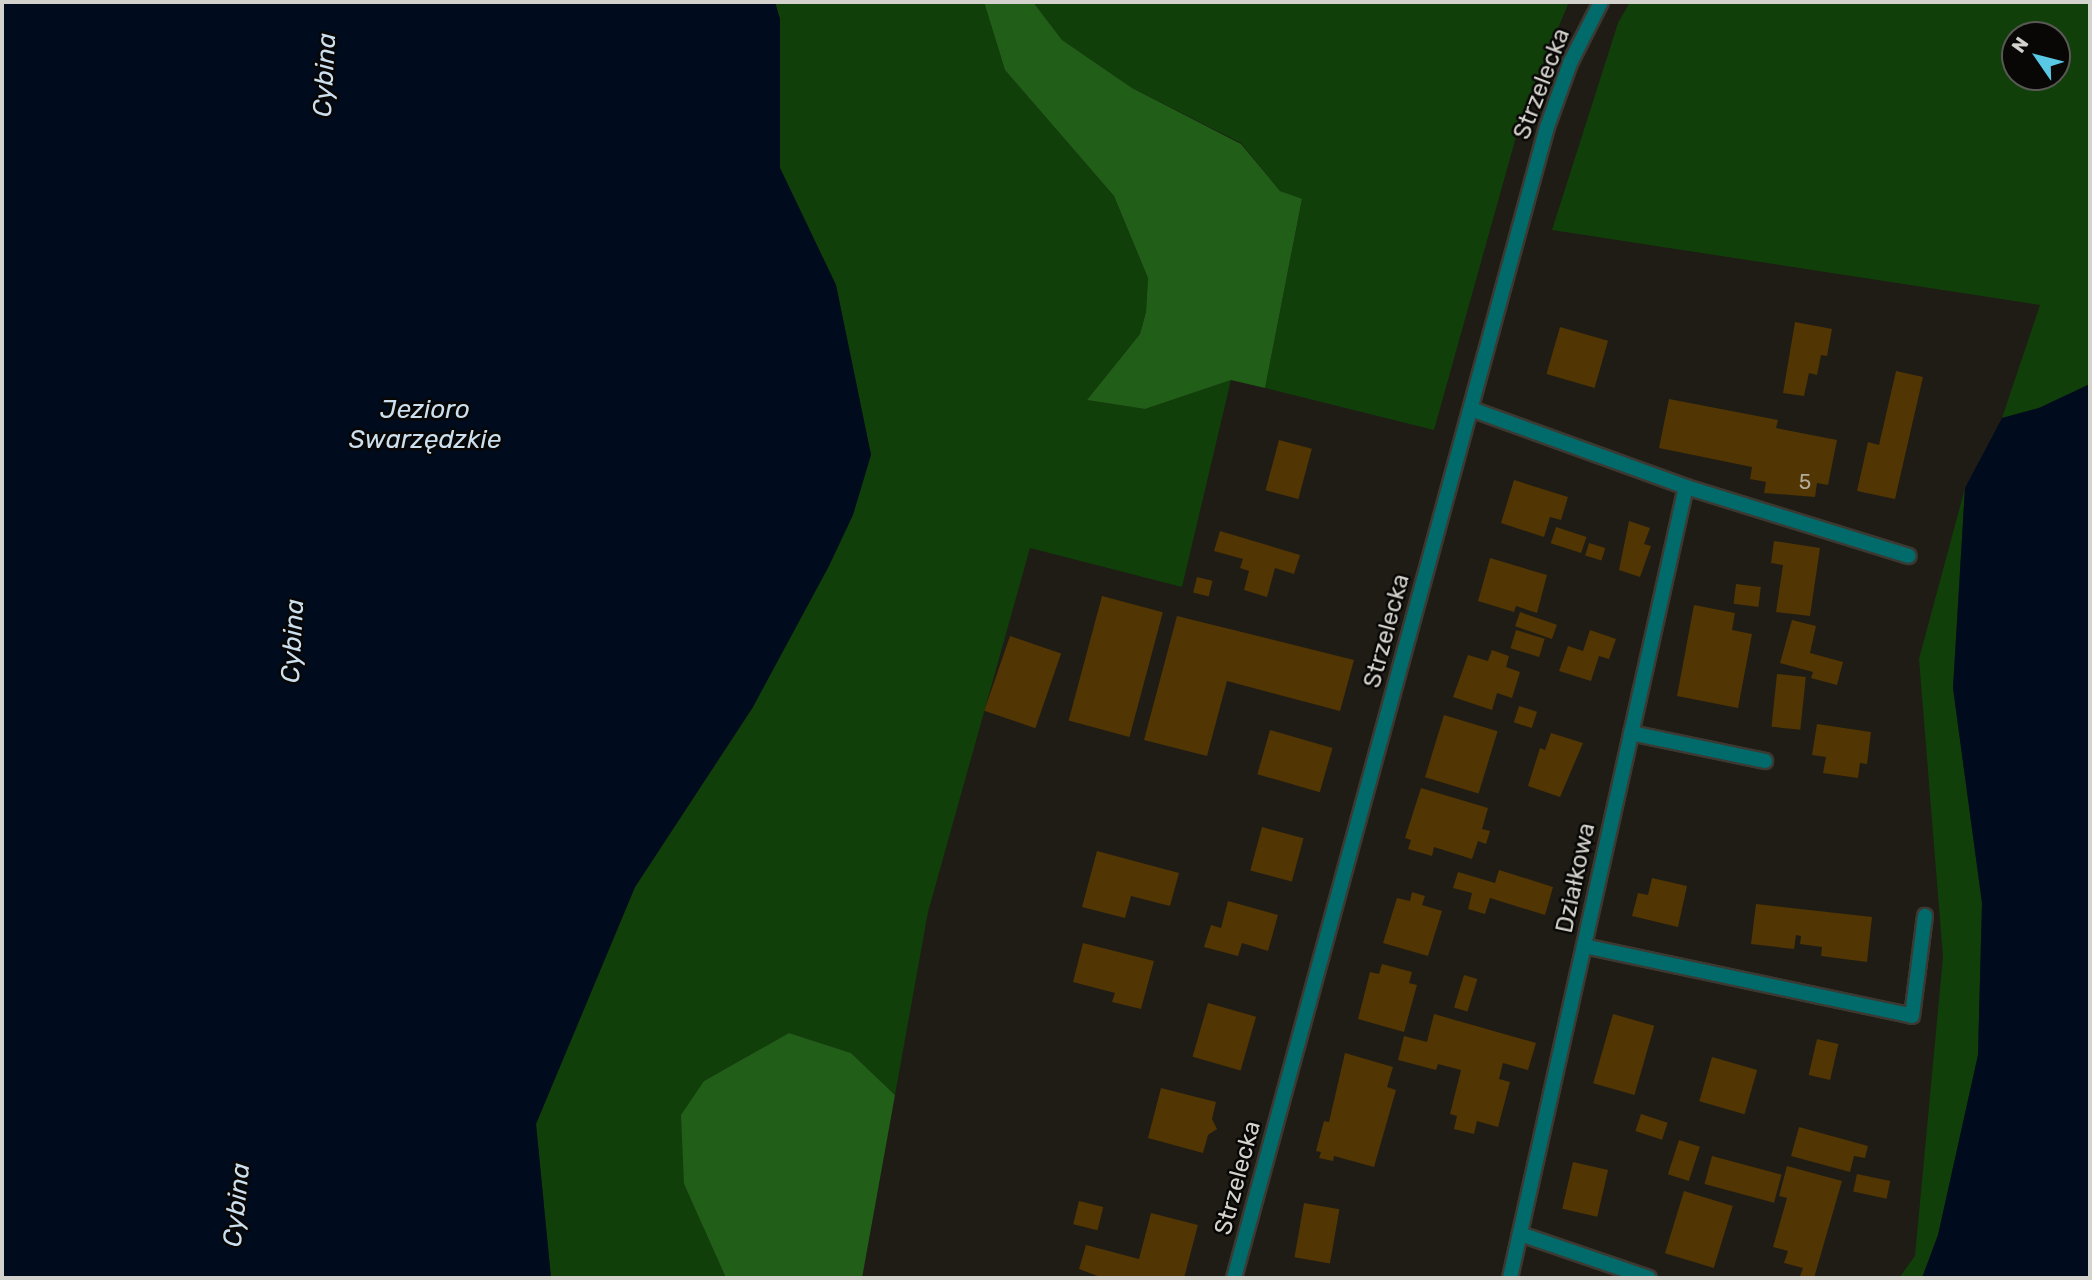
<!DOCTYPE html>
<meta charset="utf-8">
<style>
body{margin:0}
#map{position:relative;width:2092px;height:1280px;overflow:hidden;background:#1f1c15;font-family:Rubik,sans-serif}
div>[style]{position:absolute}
.green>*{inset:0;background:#103f09}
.forest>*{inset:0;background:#215f19}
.water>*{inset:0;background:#000c1e}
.building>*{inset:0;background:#513502;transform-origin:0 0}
.roads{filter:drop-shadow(2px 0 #3c3932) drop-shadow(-2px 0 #3c3932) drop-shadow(0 2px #3c3932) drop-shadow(0 -2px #3c3932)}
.minor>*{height:14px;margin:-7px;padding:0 7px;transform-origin:7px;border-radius:7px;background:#016b6c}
span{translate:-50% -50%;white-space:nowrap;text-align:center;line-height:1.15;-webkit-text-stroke:5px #080705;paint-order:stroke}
.number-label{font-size:21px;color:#b3ab9a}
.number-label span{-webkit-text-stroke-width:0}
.street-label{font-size:24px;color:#d4d2cd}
.water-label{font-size:26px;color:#ccdfef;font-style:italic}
.frame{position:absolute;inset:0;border:4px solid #d4d2cd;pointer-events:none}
.north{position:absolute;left:2001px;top:21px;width:70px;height:70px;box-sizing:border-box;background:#080705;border:2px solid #5a5855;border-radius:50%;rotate:305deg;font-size:19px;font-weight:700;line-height:28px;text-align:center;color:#d4d2cd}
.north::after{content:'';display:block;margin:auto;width:24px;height:32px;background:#58c8e4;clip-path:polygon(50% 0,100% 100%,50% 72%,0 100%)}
</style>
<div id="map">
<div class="green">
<i style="clip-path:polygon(775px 2px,984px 2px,1005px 70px,1114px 196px,1148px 278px,1146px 312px,1140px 334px,1087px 400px,1145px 409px,1231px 380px,1182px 587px,1030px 548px,928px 912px,895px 1095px,851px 1053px,789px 1033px,704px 1081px,684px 1184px,726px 1278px,551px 1278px,536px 1124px,635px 887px,753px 707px,871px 455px,836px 285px,780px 168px,780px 19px)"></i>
<i style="clip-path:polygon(1033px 2px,1569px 2px,1523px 112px,1434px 430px,1265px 388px,1302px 200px,1280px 191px,1241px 143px,1132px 88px,1062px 40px)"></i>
<i style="clip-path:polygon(evenodd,1630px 2px,2090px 2px,2090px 384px,2039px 408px,2002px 418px,2040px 305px,1552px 230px,1618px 23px,1630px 2px,2015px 35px,2057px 35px,2057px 77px,2015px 77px,2015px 35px)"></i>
<i style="clip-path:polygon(1965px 488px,1953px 688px,1982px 903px,1978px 1055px,1938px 1235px,1922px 1278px,1899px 1278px,1915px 1256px,1943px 957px,1919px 659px)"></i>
</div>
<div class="forest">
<i style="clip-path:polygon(984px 2px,1033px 2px,1062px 40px,1132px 88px,1241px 144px,1280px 191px,1302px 199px,1265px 388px,1231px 380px,1145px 409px,1087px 400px,1140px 334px,1146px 312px,1148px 278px,1114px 196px,1005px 70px)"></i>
<i style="clip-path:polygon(789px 1033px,851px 1053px,895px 1095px,862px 1278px,726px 1278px,684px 1184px,681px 1115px,704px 1081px)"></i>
</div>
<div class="water">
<i style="clip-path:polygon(2px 2px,775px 2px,780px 19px,780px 168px,836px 285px,871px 455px,853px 515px,829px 566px,753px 707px,635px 887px,536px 1124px,551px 1278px,2px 1278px)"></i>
<i style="clip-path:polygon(2090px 384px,2090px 1278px,1922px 1278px,1938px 1235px,1978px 1055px,1982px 903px,1953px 688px,1965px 488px,2002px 418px,2039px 408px)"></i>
</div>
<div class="building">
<i style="clip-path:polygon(1795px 322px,1832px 329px,1827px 356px,1821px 355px,1817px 375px,1809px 373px,1804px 396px,1783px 393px)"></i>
<i style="left:1560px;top:327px;width:50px;height:49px;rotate:16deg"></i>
<i style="clip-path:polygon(1896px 371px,1923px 377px,1895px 499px,1857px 491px,1868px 442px,1879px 445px)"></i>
<i style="clip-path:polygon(1669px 399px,1778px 420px,1776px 428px,1837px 440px,1828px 485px,1817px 483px,1815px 497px,1764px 493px,1766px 482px,1750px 479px,1752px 467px,1659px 448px)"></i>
<i style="left:1279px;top:440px;width:34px;height:52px;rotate:15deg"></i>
<i style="clip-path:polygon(1514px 480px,1568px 497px,1561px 520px,1550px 517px,1544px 537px,1501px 523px)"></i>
<i style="clip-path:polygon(1629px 521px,1650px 528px,1644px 544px,1651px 546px,1640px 577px,1619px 570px)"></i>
<i style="left:1556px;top:527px;width:32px;height:17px;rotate:18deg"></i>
<i style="clip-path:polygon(1220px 531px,1300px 555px,1294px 574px,1275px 568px,1267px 597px,1244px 590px,1249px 571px,1240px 568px,1243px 559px,1214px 551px)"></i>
<i style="clip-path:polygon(1774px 541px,1820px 548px,1810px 616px,1776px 612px,1783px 565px,1771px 563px)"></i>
<i style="left:1589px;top:543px;width:17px;height:13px;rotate:17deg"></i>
<i style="clip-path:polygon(1490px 558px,1547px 575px,1537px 613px,1516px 606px,1514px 612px,1478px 601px)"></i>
<i style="left:1197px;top:577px;width:16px;height:16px;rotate:14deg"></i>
<i style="left:1736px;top:584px;width:25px;height:20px;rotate:7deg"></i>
<i style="left:1102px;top:596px;width:63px;height:129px;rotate:15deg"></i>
<i style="clip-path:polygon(1694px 605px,1735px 613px,1732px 630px,1752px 634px,1738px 708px,1677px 696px)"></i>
<i style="left:1520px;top:612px;width:39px;height:15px;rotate:19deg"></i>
<i style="clip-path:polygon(1177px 616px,1354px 660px,1340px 711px,1227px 681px,1207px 756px,1144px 740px)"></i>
<i style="clip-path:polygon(1792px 620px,1816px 626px,1810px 653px,1843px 662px,1837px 685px,1811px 678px,1813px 672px,1780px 663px)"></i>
<i style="left:1516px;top:630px;width:30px;height:19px;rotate:17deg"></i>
<i style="clip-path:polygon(1590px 630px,1616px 639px,1609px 659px,1599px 656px,1591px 681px,1559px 671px,1568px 646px,1583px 651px)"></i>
<i style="left:1010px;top:636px;width:54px;height:79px;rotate:19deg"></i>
<i style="clip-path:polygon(1492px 650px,1509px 656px,1506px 667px,1520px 672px,1512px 698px,1497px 693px,1492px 710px,1453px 697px,1468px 655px,1488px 661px)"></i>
<i style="left:1777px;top:674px;width:29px;height:53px;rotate:6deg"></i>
<i style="left:1519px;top:706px;width:19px;height:17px;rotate:18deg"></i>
<i style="left:1444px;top:715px;width:56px;height:65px;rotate:17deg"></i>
<i style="clip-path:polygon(1817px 724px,1871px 732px,1867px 764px,1860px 763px,1858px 778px,1823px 773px,1826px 757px,1812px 755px)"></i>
<i style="left:1270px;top:730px;width:65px;height:46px;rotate:16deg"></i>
<i style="clip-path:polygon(1551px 733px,1583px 743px,1560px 797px,1528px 786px,1540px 748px,1545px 750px)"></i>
<i style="clip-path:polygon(1421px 788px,1488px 808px,1482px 829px,1490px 831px,1486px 844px,1478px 841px,1472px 859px,1434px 847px,1432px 856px,1408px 849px,1411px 840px,1405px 838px)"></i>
<i style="left:1262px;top:827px;width:43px;height:45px;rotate:15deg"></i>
<i style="clip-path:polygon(1097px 851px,1179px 873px,1170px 906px,1131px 896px,1125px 918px,1082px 907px)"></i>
<i style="clip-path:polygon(1499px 870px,1553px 887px,1545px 915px,1490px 898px,1485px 914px,1468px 909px,1472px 893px,1453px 888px,1458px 872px,1495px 883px)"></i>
<i style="clip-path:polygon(1652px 878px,1687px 886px,1678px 927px,1632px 916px,1638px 893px,1648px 895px)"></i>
<i style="clip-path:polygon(1412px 892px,1425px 896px,1422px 905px,1442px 911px,1428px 956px,1383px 943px,1397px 898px,1410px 901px)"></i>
<i style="clip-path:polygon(1228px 901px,1278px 915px,1268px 951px,1242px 943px,1238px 956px,1204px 947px,1211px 925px,1221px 928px)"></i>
<i style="clip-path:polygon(1756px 904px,1872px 917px,1867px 962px,1821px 956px,1822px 947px,1800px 944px,1801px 936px,1796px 935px,1794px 949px,1751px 944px)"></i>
<i style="clip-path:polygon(1083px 943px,1154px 961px,1141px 1009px,1112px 1002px,1115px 993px,1073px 982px)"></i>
<i style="clip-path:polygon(1382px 964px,1412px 972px,1409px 983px,1417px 985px,1404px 1032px,1358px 1019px,1370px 972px,1379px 974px)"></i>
<i style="left:1464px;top:975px;width:14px;height:34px;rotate:17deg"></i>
<i style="left:1208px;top:1003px;width:50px;height:56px;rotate:16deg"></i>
<i style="clip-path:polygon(1434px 1014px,1536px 1043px,1528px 1070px,1503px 1063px,1499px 1079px,1510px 1082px,1498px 1127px,1477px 1121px,1474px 1134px,1454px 1129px,1457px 1116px,1450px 1114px,1461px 1070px,1438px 1064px,1436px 1070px,1398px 1060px,1404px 1036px,1427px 1042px)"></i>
<i style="left:1613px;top:1014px;width:43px;height:72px;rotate:16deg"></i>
<i style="left:1817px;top:1039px;width:22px;height:37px;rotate:13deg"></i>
<i style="clip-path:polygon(1345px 1053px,1393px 1067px,1387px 1087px,1396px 1090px,1374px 1167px,1334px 1156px,1333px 1161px,1319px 1158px,1321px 1152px,1316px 1151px,1324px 1121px,1329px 1122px)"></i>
<i style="left:1712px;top:1057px;width:47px;height:46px;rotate:16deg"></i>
<i style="clip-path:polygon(1161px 1088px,1216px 1102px,1212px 1119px,1217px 1129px,1208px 1135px,1203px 1153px,1148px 1138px)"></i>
<i style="left:1641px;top:1114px;width:28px;height:18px;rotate:18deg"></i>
<i style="clip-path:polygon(1799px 1127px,1868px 1146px,1865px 1158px,1854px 1156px,1850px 1172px,1791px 1156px)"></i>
<i style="left:1679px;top:1140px;width:22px;height:36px;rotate:18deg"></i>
<i style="left:1712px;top:1156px;width:72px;height:29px;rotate:15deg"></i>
<i style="left:1573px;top:1162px;width:36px;height:48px;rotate:13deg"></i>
<i style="clip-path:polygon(1787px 1166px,1842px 1181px,1814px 1278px,1800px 1276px,1803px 1268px,1784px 1263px,1788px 1251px,1773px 1247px,1787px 1198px,1779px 1196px)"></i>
<i style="left:1857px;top:1174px;width:34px;height:18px;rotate:12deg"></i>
<i style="left:1684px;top:1191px;width:51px;height:65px;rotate:17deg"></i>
<i style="left:1079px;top:1201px;width:25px;height:24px;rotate:14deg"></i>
<i style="left:1304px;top:1203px;width:36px;height:55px;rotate:10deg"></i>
<i style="clip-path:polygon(1151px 1213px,1198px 1225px,1184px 1278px,1103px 1278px,1079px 1269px,1086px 1245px,1139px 1259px)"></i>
</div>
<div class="roads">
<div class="minor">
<i style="left:1471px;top:409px;width:229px;rotate:19.9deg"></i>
<i style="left:1686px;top:487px;width:233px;rotate:17.2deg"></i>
<i style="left:1631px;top:733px;width:137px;rotate:11.8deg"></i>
<i style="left:1584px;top:946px;width:335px;rotate:12deg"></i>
<i style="left:1912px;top:1016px;width:101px;rotate:-82.6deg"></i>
<i style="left:1520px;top:1234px;width:136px;rotate:18.8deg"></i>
<i style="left:1234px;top:1278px;width:1193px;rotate:-74.79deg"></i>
<i style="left:1547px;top:127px;width:68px;rotate:-70.2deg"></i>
<i style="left:1570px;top:63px;width:68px;rotate:-63.1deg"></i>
<i style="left:1510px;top:1278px;width:810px;rotate:-77.46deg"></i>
</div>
</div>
<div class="number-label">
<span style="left:1805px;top:482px">5</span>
</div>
<div class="street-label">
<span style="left:1542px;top:84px;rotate:-69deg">Strzelecka</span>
<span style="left:1387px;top:631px;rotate:-75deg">Strzelecka</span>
<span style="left:1576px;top:878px;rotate:-78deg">Działkowa</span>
<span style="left:1238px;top:1178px;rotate:-75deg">Strzelecka</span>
</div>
<div class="water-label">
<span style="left:325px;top:75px;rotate:-87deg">Cybina</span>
<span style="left:425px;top:425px">Jezioro<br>Swarzędzkie</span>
<span style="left:293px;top:641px;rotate:-87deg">Cybina</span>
<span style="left:237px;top:1205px;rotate:-84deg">Cybina</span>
</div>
<div class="frame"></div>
<div class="north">N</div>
</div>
